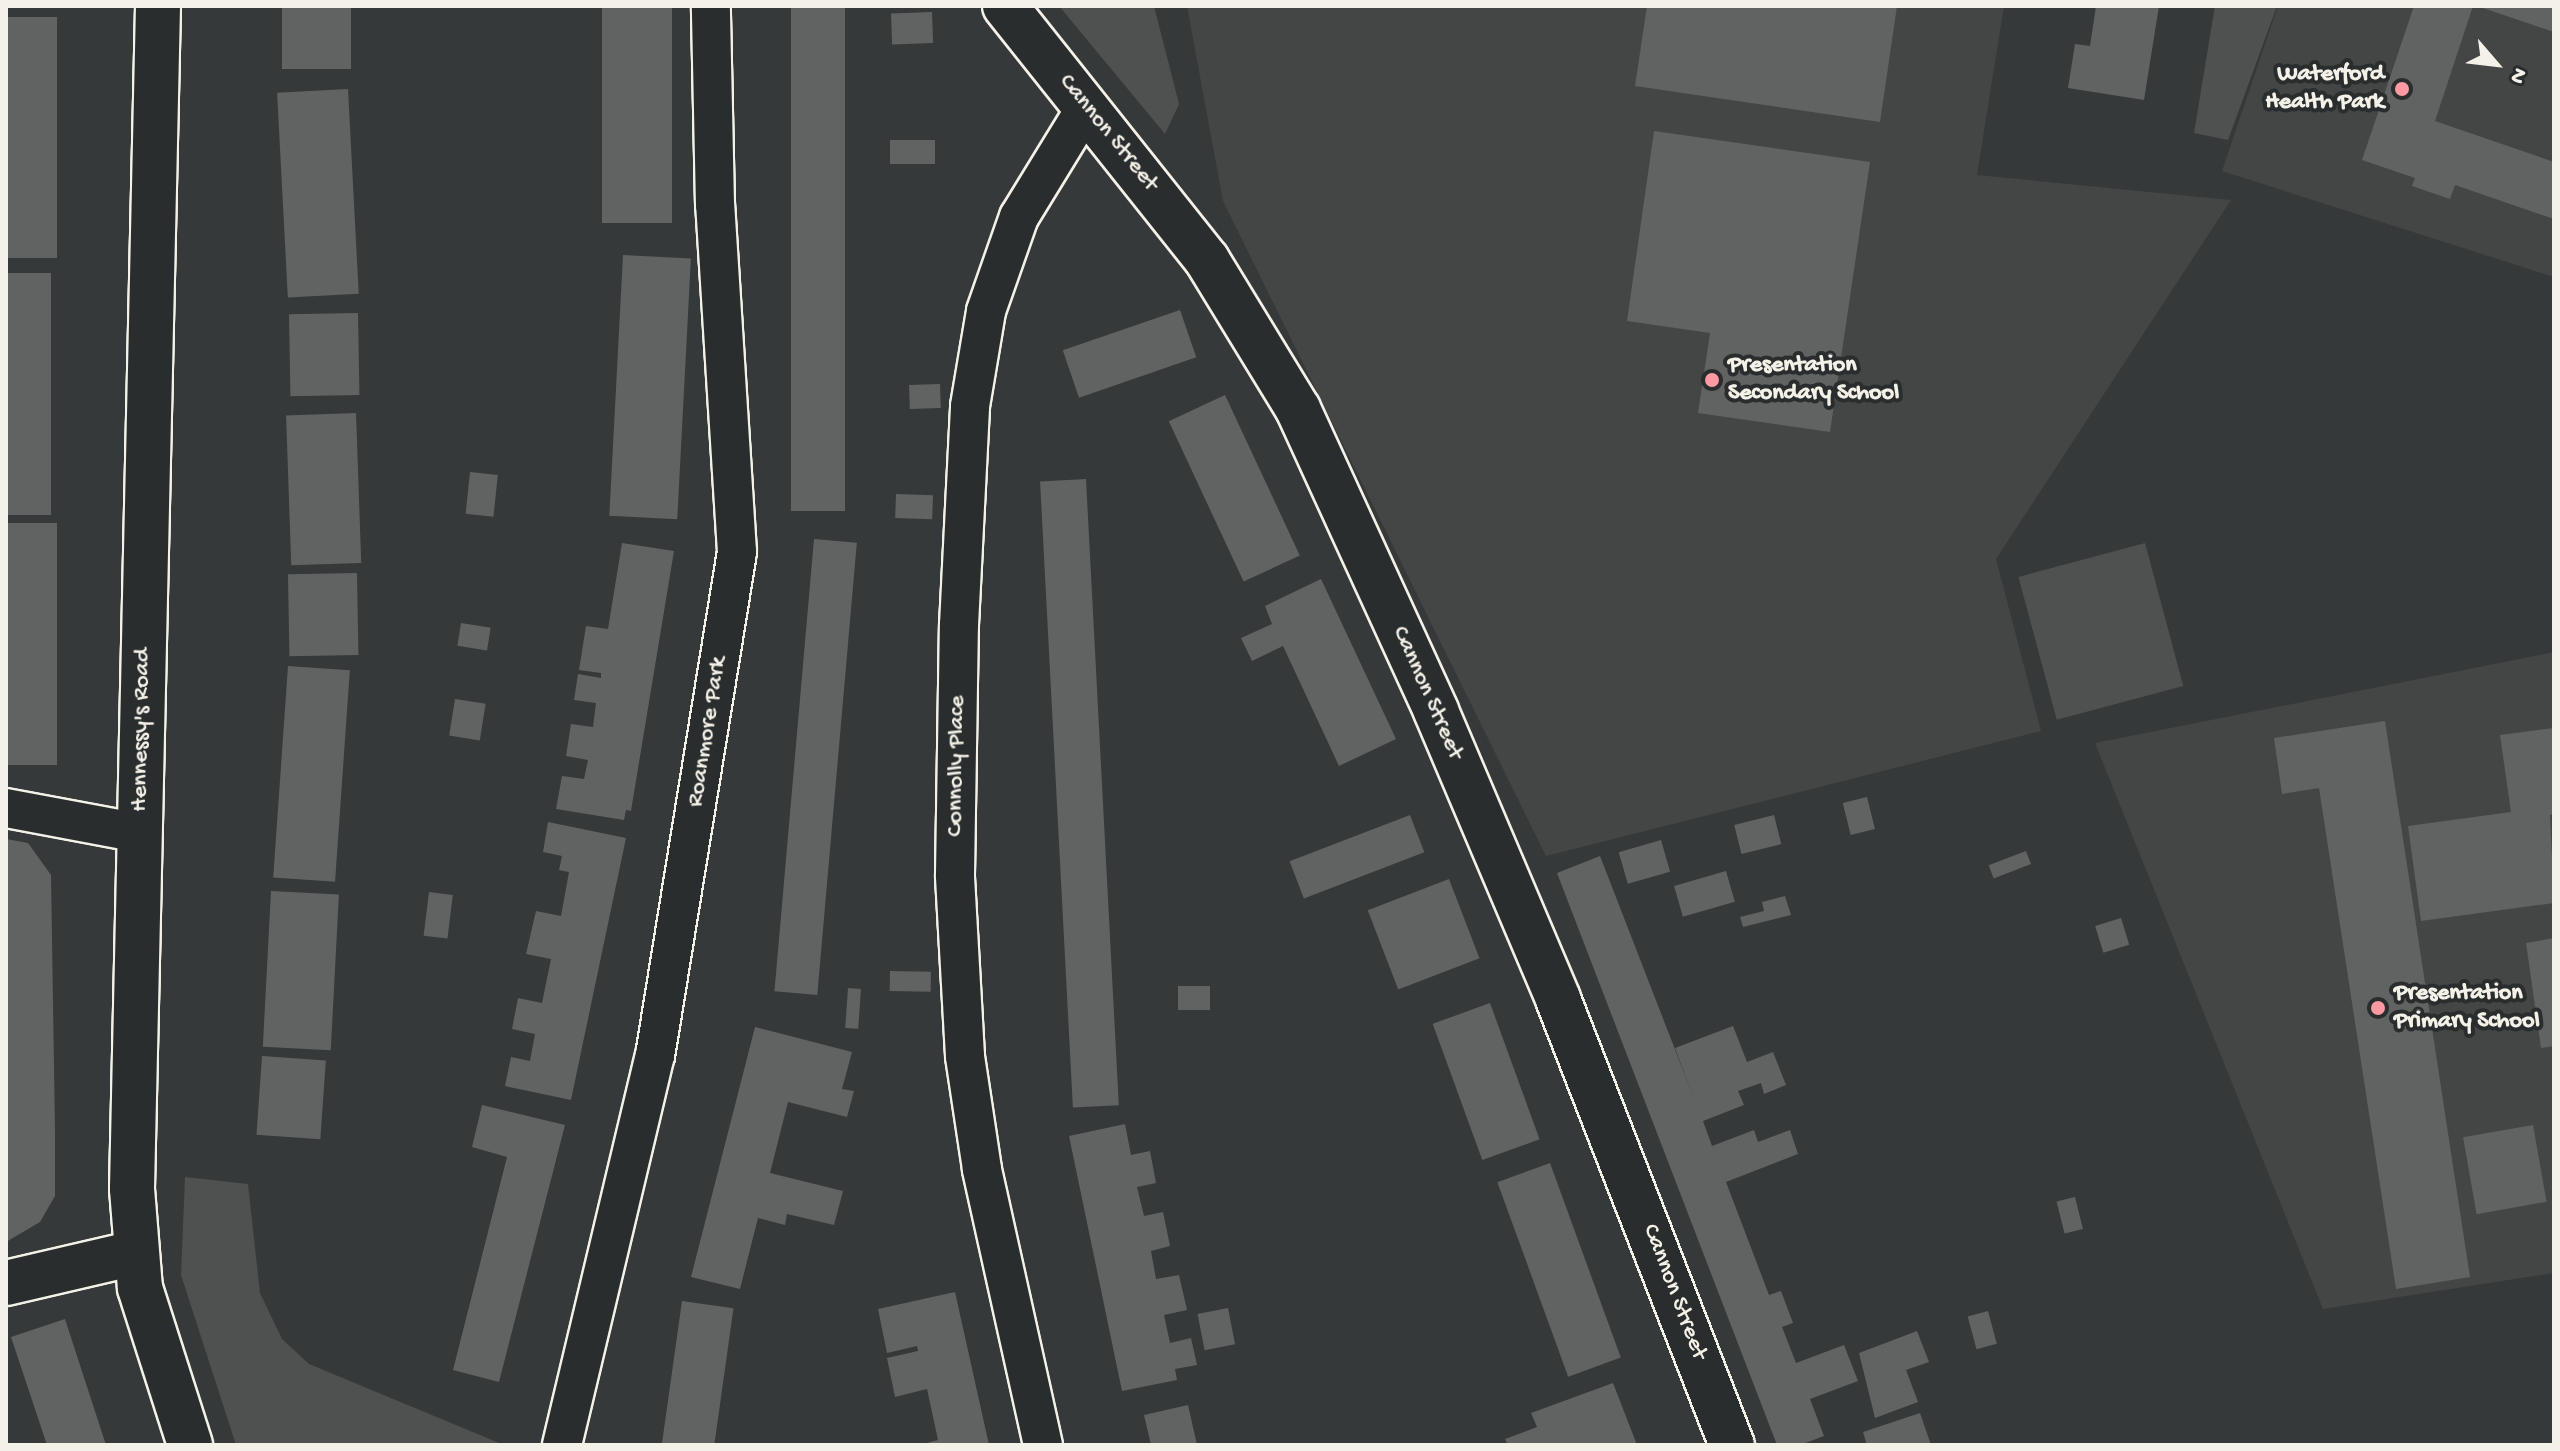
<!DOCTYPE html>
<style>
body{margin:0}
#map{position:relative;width:2560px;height:1451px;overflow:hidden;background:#363939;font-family:"Gochi Hand",sans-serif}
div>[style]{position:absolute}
.built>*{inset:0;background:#434645}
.green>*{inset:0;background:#4e514f;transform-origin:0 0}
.building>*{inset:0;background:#616362;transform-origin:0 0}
.roads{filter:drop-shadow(2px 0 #f4f1e8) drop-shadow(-2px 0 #f4f1e8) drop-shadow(0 2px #f4f1e8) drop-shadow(0 -2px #f4f1e8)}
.street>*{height:38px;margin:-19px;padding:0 19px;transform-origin:19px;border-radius:19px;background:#2a2d2e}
.secondary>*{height:44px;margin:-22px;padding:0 22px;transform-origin:22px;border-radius:22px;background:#2a2d2e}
.dots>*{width:22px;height:22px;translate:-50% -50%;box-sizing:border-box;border:4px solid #2a2d2e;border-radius:50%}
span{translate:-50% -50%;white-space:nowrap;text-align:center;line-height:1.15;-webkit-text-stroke:8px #2a2d2e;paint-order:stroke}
.poi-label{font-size:24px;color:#f4f1e8;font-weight:700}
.right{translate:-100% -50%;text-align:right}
.left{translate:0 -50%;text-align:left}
.street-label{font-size:24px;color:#f4f1e8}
.frame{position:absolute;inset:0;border:8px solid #f4f1e8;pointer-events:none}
.north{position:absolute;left:2456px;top:24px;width:80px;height:80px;-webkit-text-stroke:6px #2a2d2e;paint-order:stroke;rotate:118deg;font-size:22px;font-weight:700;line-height:32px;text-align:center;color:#f4f1e8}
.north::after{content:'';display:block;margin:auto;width:28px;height:36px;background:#f4f1e8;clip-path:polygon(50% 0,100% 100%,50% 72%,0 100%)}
</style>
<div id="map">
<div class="built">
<i style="clip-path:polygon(1187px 6px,2004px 6px,1977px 175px,2231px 200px,1996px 559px,2041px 731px,1546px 856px,1223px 201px)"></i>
<i style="clip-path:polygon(2278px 6px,2554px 6px,2554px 277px,2222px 171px)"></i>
<i style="clip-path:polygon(2554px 652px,2554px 1273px,2323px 1309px,2095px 743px)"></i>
</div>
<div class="green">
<i style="clip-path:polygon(1059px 6px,1154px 6px,1179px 104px,1165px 134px)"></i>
<i style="clip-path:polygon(2215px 6px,2277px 6px,2228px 140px,2194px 133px)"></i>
<i style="left:2145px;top:543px;width:148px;height:131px;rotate:75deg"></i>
<i style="clip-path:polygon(185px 1177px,248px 1184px,260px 1293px,282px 1339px,309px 1364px,504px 1445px,236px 1445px,181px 1275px)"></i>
</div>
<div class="building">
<i style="left:282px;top:6px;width:69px;height:63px"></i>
<i style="left:602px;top:6px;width:70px;height:217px"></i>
<i style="left:791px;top:6px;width:54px;height:505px"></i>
<i style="clip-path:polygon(1647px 6px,1897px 6px,1880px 122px,1635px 86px)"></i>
<i style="clip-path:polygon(2096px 6px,2159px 6px,2144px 100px,2068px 88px,2075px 44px,2090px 46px)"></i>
<i style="clip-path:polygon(2414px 6px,2473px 6px,2435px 121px,2554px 162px,2554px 219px,2455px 185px,2450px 199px,2412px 186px,2415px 178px,2362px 160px)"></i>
<i style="clip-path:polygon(2480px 6px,2554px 6px,2554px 32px,2480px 7px)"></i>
<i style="left:932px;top:12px;width:31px;height:41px;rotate:88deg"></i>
<i style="left:57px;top:17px;width:241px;height:51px;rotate:90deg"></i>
<i style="left:348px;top:89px;width:205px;height:71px;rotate:87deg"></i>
<i style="clip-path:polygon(1654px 131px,1870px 162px,1830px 432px,1698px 413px,1710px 333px,1627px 321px)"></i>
<i style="left:935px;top:140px;width:24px;height:45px;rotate:90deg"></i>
<i style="left:623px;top:255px;width:68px;height:261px;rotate:3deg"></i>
<i style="left:6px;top:273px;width:45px;height:242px"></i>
<i style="left:1180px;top:310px;width:50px;height:124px;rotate:71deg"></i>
<i style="left:358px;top:313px;width:82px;height:69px;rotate:89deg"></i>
<i style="left:940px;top:384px;width:24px;height:31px;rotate:88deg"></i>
<i style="left:1225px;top:395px;width:177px;height:62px;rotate:65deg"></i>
<i style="left:356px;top:413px;width:150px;height:70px;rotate:88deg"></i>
<i style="left:470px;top:472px;width:28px;height:42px;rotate:6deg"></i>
<i style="left:1086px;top:479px;width:627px;height:46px;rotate:87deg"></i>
<i style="left:896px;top:494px;width:37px;height:24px;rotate:2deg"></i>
<i style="left:6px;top:523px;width:51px;height:242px"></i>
<i style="left:814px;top:539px;width:43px;height:454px;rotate:5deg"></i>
<i style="clip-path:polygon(622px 543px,674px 551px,631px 811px,626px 810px,624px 820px,556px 809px,562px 776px,584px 779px,588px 760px,566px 756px,571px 724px,593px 727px,596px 703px,574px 700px,578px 674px,601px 678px,601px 673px,579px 670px,586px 626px,608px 629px)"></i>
<i style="left:357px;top:573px;width:82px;height:69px;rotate:89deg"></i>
<i style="clip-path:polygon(1321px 579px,1396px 739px,1339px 766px,1283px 646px,1252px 661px,1241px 638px,1272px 624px,1265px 606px)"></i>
<i style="left:461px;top:623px;width:30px;height:23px;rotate:9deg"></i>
<i style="left:288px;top:666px;width:62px;height:212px;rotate:4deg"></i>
<i style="left:455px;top:699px;width:31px;height:37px;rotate:9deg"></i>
<i style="clip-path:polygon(2385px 721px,2470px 1277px,2396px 1289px,2319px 788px,2282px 794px,2274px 738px)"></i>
<i style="clip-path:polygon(2554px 728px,2554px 814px,2550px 815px,2554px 903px,2421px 921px,2408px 826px,2511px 812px,2500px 735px)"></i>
<i style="left:1867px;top:797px;width:33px;height:25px;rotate:76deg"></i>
<i style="left:1410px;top:815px;width:40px;height:129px;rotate:69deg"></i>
<i style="left:1774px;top:815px;width:30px;height:41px;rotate:76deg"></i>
<i style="clip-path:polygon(548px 822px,626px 838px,571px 1100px,505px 1086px,511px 1057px,530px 1061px,535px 1034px,512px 1029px,518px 998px,542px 1003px,551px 959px,526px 954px,536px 911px,561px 916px,569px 872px,559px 870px,562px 856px,543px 852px)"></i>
<i style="clip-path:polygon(6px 839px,28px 843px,51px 875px,55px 1131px,55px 1196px,40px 1222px,6px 1242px)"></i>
<i style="left:1661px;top:840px;width:33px;height:44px;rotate:74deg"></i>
<i style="left:2026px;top:851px;width:14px;height:40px;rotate:69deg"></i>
<i style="clip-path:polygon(1600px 856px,1695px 1101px,1675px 1048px,1733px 1026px,1747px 1062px,1773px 1052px,1786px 1085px,1764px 1094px,1761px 1083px,1738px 1091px,1744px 1105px,1703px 1121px,1712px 1146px,1754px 1130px,1758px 1142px,1790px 1130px,1798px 1154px,1726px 1182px,1769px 1295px,1781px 1291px,1793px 1323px,1782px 1327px,1796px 1363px,1844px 1345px,1858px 1381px,1810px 1399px,1824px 1436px,1800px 1445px,1777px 1445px,1557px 873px)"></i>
<i style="left:1726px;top:871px;width:32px;height:54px;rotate:74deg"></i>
<i style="left:1449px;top:879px;width:85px;height:87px;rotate:69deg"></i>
<i style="left:271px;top:891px;width:68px;height:156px;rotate:3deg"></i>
<i style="left:429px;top:892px;width:24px;height:44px;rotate:7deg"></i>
<i style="clip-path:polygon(1785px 896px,1791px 915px,1743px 927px,1740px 917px,1764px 911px,1762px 902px)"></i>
<i style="left:2121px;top:918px;width:28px;height:27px;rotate:73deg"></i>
<i style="clip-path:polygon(2554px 938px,2554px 1046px,2541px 1048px,2526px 943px)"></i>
<i style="left:890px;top:971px;width:41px;height:20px;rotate:1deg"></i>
<i style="left:1178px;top:986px;width:32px;height:24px"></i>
<i style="left:848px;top:988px;width:13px;height:40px;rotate:4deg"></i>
<i style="left:1490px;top:1003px;width:145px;height:61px;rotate:70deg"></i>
<i style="clip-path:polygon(755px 1027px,852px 1052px,842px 1089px,854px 1091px,847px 1117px,788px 1102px,770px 1173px,843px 1191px,834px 1225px,787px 1214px,785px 1225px,758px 1218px,740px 1289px,691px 1277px)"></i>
<i style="left:262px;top:1056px;width:64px;height:79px;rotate:4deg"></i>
<i style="clip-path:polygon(482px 1105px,565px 1125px,499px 1382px,453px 1370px,507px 1157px,472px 1147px)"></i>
<i style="clip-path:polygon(1125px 1124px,1131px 1155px,1150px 1151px,1156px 1183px,1137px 1187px,1144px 1216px,1163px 1212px,1170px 1246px,1151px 1251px,1156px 1279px,1179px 1275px,1187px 1310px,1164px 1315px,1170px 1343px,1191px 1338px,1197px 1365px,1175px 1369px,1177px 1380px,1122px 1391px,1069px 1136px)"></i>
<i style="left:2533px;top:1125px;width:78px;height:71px;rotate:80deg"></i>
<i style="left:1550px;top:1163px;width:207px;height:56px;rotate:70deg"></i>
<i style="left:2075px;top:1197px;width:33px;height:19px;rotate:76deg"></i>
<i style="clip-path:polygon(955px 1292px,989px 1445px,919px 1445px,938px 1440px,927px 1389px,895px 1397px,887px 1358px,918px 1351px,917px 1346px,887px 1353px,878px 1309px)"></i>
<i style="left:682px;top:1301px;width:52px;height:146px;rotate:8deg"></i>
<i style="left:1228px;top:1308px;width:37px;height:31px;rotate:79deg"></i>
<i style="left:1988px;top:1311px;width:34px;height:21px;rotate:75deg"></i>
<i style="clip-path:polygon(65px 1319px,77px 1356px,106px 1445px,47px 1445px,11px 1337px)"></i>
<i style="clip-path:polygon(1917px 1331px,1929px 1362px,1906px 1370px,1918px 1402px,1875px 1418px,1859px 1353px)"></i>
<i style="clip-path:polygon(1613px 1383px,1637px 1445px,1508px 1445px,1505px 1439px,1537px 1427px,1531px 1413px)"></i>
<i style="clip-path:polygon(1188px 1405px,1197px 1445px,1151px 1445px,1144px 1415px)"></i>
<i style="clip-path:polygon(1920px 1413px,1931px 1445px,1867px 1445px,1863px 1432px)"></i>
</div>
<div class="roads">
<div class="street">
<i style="left:6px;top:808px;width:136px;rotate:10.6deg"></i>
<i style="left:562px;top:1445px;width:400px;rotate:-76.6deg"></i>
<i style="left:655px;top:1056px;width:511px;rotate:-80.76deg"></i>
<i style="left:737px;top:552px;width:348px;rotate:-93.6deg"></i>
<i style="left:715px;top:205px;width:199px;rotate:-91.2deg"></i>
<i style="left:1043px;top:1445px;width:283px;rotate:-102.5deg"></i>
<i style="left:982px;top:1169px;width:114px;rotate:-98.6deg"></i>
<i style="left:965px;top:1056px;width:181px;rotate:-93.2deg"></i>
<i style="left:955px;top:875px;width:250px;rotate:-89.1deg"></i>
<i style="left:959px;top:625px;width:219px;rotate:-87.1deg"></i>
<i style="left:970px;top:406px;width:96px;rotate:-80.4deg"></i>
<i style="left:986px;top:311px;width:100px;rotate:-70.7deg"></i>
<i style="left:1019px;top:217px;width:130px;rotate:-58.5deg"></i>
</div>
<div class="secondary">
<i style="left:158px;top:6px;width:1183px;rotate:91.26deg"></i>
<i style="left:132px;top:1189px;width:99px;rotate:85.4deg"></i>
<i style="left:140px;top:1288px;width:165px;rotate:72.3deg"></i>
<i style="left:1005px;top:6px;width:325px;rotate:51.5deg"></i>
<i style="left:1207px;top:260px;width:175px;rotate:58.6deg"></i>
<i style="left:1298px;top:409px;width:332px;rotate:65.4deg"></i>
<i style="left:1436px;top:711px;width:313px;rotate:67deg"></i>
<i style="left:1558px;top:999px;width:479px;rotate:68.7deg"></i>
<i style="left:6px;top:1283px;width:132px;rotate:-13.1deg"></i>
</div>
</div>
<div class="dots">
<i style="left:2402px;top:89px;background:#ff9aa2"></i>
<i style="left:1712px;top:380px;background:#ff9aa2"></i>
<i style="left:2378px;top:1008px;background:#ff9aa2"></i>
</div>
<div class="poi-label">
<span class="right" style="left:2384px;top:89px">Waterford<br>Health Park</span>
<span class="left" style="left:1728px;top:380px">Presentation<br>Secondary School</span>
<span class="left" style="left:2394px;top:1008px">Presentation<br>Primary School</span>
</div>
<div class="street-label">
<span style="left:1108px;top:133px;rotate:51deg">Cannon Street</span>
<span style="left:1427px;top:693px;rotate:66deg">Cannon Street</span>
<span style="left:142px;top:730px;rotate:-89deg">Hennessy's Road</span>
<span style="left:708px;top:732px;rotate:-81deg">Roanmore Park</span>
<span style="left:957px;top:766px;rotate:-89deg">Connolly Place</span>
<span style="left:1674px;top:1292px;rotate:69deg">Cannon Street</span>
</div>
<div class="frame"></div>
<div class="north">N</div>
</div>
